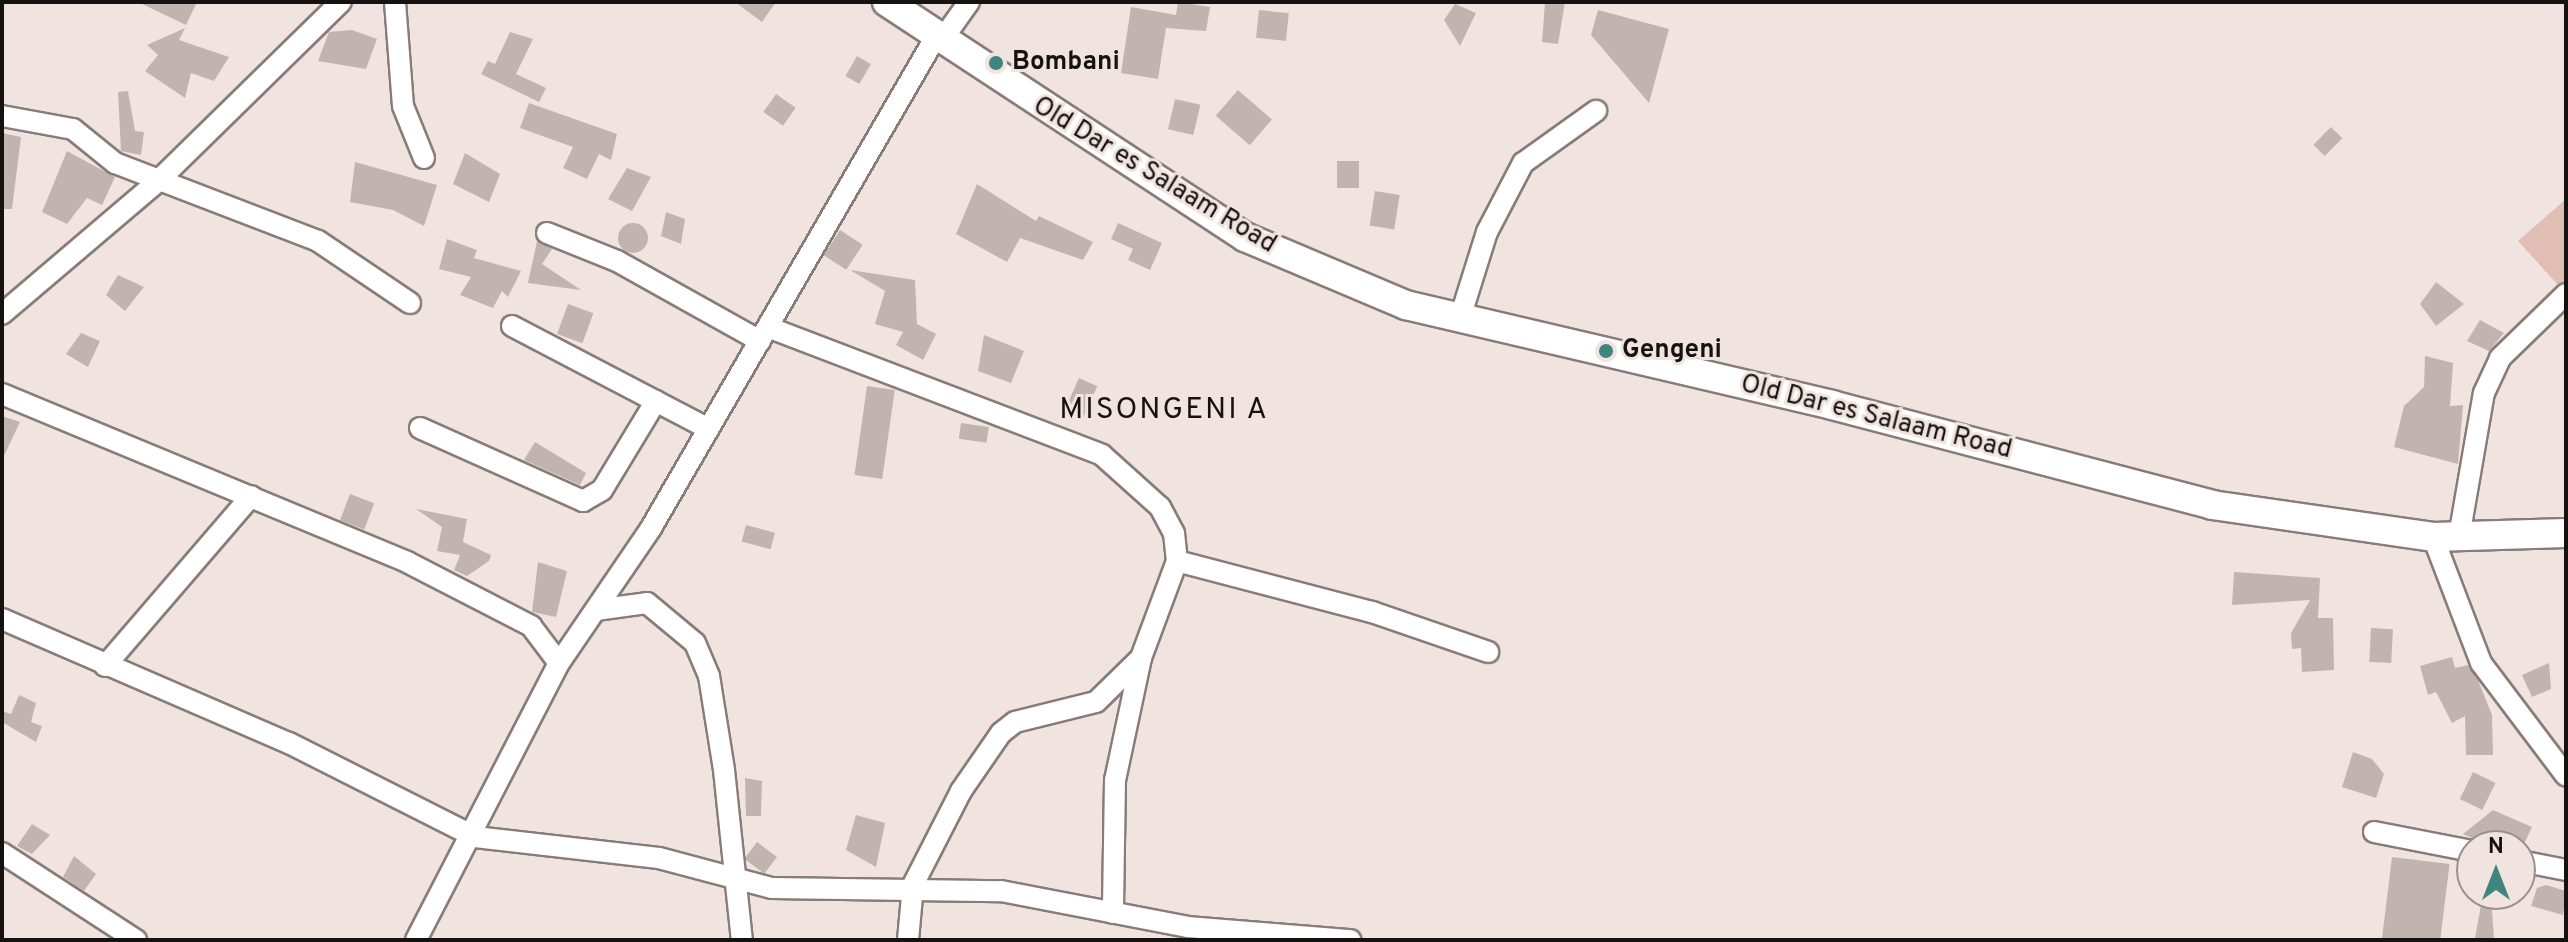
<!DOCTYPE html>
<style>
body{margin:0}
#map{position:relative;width:2568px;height:942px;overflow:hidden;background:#f1e4e0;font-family:Overpass,sans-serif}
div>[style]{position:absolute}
.green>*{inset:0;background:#e1beb4}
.building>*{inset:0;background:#c1b4b0;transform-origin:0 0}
.round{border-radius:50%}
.roads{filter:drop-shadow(2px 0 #887c78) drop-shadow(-2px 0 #887c78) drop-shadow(0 2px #887c78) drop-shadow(0 -2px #887c78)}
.street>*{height:20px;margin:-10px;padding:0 10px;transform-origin:10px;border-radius:10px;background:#fff}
.secondary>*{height:28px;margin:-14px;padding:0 14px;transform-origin:14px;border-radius:14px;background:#fff}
.dots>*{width:22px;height:22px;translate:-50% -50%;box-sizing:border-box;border:4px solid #f1e4e0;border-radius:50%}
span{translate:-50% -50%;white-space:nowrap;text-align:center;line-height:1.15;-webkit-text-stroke:6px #f1e4e0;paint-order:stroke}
.poi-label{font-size:26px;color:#161211;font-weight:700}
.left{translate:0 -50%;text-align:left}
.street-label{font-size:26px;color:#161211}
.quarter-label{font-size:30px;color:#161211;letter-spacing:2px}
.frame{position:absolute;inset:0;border:4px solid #161211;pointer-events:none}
.north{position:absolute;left:2456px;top:830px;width:80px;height:80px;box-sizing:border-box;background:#f1e4e0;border:2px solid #99908d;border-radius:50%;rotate:0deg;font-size:22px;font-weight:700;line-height:32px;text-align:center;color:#161211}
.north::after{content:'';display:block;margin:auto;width:28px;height:36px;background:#3e857d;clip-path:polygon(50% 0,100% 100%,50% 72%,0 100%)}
</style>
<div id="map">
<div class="green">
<i style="clip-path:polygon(2566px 199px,2566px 281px,2558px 285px,2518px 241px)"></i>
</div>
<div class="building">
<i style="clip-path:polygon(138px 2px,197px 2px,186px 25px)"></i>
<i style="clip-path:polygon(735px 2px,776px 2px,762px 22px)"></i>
<i style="clip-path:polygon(1178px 2px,1210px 7px,1206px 31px,1166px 28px,1158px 79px,1121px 73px,1131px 7px,1176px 15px)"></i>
<i style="clip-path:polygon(1545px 2px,1565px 2px,1558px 44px,1542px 42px)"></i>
<i style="clip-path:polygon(1455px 4px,1476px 13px,1460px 46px,1444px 20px)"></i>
<i style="left:1259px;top:10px;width:30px;height:28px;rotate:6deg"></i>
<i style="clip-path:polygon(1598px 10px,1669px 29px,1649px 103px,1591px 35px)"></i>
<i style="clip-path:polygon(185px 28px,179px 40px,229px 57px,214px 81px,191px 73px,185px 98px,145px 71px,158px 55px,147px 45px)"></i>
<i style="clip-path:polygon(352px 30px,377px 39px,366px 69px,318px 61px,329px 32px)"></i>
<i style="clip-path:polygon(510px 32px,533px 39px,516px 74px,546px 88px,539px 102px,481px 74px,488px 61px,495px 64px)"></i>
<i style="left:857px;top:56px;width:16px;height:23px;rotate:30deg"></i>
<i style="left:1238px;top:90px;width:45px;height:34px;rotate:41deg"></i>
<i style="clip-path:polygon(128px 91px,135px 131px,144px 132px,141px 155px,121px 151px,118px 92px)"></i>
<i style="left:776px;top:94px;width:24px;height:22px;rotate:35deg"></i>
<i style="left:1175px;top:99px;width:26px;height:31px;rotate:13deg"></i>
<i style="clip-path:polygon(529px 103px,617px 134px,611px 160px,599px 154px,587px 179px,563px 168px,573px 147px,520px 128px)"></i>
<i style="left:2331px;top:127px;width:16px;height:25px;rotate:45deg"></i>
<i style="clip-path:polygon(2px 133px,21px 137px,12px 209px,2px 209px)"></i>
<i style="clip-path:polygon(67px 151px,115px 177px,102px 205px,87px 198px,67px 224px,42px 212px)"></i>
<i style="clip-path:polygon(465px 153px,500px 174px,489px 202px,453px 184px)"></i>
<i style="left:1337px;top:161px;width:22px;height:27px"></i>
<i style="clip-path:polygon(355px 162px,437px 185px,424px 226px,393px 210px,350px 202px)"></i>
<i style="clip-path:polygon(627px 168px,651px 177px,632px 211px,608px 199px)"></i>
<i style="clip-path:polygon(977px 184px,1036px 221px,1039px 216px,1093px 242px,1083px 260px,1020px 238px,1007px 262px,956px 234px)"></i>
<i style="left:1375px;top:191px;width:25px;height:35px;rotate:9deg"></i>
<i style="clip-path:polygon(666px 212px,685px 219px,681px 244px,661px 236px)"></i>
<i class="round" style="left:618px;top:223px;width:30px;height:30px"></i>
<i style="clip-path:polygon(1118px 223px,1162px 243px,1150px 270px,1128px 260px,1133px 249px,1111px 239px)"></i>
<i style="left:840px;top:230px;width:27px;height:30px;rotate:33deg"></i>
<i style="clip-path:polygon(447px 239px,477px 250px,474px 258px,521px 271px,508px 297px,502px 291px,493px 308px,460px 295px,471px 277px,439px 269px)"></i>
<i style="clip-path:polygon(537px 241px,552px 249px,542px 264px,581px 290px,528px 283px)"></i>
<i style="clip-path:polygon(850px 270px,915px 280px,917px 324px,936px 334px,923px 360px,896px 345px,903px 332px,875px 324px,885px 291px)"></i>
<i style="clip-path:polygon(118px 275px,144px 287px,125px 311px,106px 295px)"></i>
<i style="clip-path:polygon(2436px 282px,2464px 304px,2436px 326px,2420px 304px)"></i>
<i style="left:568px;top:304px;width:27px;height:32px;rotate:20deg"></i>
<i style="clip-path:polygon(2480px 320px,2504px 333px,2489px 351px,2467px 341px)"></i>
<i style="clip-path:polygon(81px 333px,100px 341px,88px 367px,66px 354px)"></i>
<i style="clip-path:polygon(984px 335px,1024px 351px,1011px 383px,978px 371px)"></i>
<i style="clip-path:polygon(2425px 356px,2453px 363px,2450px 406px,2463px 405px,2458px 464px,2394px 447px,2404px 406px,2424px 387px)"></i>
<i style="left:1079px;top:378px;width:20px;height:36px;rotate:24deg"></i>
<i style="left:867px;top:386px;width:28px;height:90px;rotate:8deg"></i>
<i style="clip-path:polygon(2px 416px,20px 422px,2px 460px)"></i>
<i style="left:961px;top:423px;width:28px;height:16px;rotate:8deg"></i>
<i style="clip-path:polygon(535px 442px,586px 473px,580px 485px,524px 460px)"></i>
<i style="left:350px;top:494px;width:26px;height:28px;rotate:21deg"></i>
<i style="clip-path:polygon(416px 509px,467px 519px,463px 542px,491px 555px,489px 561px,467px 576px,454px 570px,460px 555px,437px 551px,442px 527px)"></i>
<i style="left:746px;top:525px;width:30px;height:17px;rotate:15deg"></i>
<i style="clip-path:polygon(538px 562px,567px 571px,556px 617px,532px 612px)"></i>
<i style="clip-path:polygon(2234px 572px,2320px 578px,2318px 618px,2333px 618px,2334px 670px,2302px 672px,2301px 648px,2292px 649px,2291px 633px,2310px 600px,2232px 605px)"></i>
<i style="left:2371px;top:628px;width:22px;height:34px;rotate:3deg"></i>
<i style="clip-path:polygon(2452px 657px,2455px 668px,2468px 665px,2478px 680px,2492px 715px,2493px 755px,2466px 755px,2465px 716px,2452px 723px,2436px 692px,2428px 695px,2420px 666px)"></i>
<i style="clip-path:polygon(2549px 663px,2551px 689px,2532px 697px,2522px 675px)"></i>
<i style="clip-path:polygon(19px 695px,36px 703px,31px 722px,42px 726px,36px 742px,2px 722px,2px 711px,11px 714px)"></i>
<i style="clip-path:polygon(2353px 752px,2372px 759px,2384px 774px,2376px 798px,2342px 787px)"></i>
<i style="left:2473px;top:772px;width:25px;height:30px;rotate:26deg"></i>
<i style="clip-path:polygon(745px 778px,762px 781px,761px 816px,746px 816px)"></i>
<i style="clip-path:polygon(2493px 810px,2532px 827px,2523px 846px,2491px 846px,2463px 834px)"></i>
<i style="clip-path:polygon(856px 815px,885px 823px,876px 867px,846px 850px)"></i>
<i style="clip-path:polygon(32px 824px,50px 835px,32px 854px,17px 846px)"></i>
<i style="left:757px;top:842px;width:25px;height:21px;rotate:37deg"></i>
<i style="clip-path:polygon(74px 856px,96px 874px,84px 891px,63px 877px)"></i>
<i style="left:2392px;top:857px;width:58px;height:84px;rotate:7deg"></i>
<i style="clip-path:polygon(2546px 885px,2566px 891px,2563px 915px,2531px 906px,2537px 888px)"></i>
<i style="clip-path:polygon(2483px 894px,2491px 894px,2494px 940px,2475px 938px)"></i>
</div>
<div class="roads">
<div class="street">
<i style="left:395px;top:2px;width:104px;rotate:85.6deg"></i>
<i style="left:403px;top:106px;width:56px;rotate:68deg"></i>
<i style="left:942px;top:40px;width:47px;rotate:-54.6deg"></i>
<i style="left:2px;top:116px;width:72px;rotate:10.4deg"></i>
<i style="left:73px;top:129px;width:54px;rotate:39deg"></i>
<i style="left:115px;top:163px;width:217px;rotate:21deg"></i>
<i style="left:318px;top:241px;width:111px;rotate:34deg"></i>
<i style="left:547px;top:233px;width:75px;rotate:21.8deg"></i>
<i style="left:617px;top:261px;width:164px;rotate:29.2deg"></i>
<i style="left:2px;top:314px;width:205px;rotate:-40.4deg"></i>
<i style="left:158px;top:181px;width:256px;rotate:-44.4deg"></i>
<i style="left:1460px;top:318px;width:90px;rotate:-72.6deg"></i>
<i style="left:1487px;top:232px;width:78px;rotate:-62.4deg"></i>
<i style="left:1523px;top:163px;width:90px;rotate:-35.5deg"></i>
<i style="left:512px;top:326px;width:222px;rotate:27.6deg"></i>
<i style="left:770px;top:328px;width:355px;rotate:20.9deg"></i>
<i style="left:1102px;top:455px;width:78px;rotate:41.9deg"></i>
<i style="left:1160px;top:507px;width:30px;rotate:62deg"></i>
<i style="left:1174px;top:533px;width:28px;rotate:84deg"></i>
<i style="left:1177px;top:561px;width:103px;rotate:110.4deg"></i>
<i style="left:1141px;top:658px;width:125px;rotate:102deg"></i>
<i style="left:1115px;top:780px;width:133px;rotate:90.9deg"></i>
<i style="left:2px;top:394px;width:438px;rotate:22.5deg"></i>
<i style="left:407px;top:562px;width:140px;rotate:27.3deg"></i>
<i style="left:531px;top:626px;width:46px;rotate:52.9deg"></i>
<i style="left:420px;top:428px;width:179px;rotate:24.1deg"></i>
<i style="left:583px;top:501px;width:22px;rotate:-30deg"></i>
<i style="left:602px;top:490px;width:104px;rotate:-58.8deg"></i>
<i style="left:2433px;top:537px;width:135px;rotate:69.1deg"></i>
<i style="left:2481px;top:663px;width:141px;rotate:53deg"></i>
<i style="left:2459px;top:537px;width:146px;rotate:-80.2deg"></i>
<i style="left:2484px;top:393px;width:38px;rotate:-65deg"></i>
<i style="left:2500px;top:358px;width:92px;rotate:-44.1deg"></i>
<i style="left:1177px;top:561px;width:202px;rotate:14.7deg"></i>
<i style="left:1372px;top:612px;width:123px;rotate:19deg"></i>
<i style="left:596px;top:610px;width:51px;rotate:-7.8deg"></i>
<i style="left:647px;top:603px;width:62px;rotate:39.8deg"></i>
<i style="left:695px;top:643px;width:36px;rotate:67deg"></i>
<i style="left:709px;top:676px;width:95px;rotate:80.9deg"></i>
<i style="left:724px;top:770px;width:171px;rotate:84deg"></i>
<i style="left:2px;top:619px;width:313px;rotate:23.4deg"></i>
<i style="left:289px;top:743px;width:208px;rotate:26.8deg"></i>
<i style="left:475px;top:837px;width:185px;rotate:6.5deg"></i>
<i style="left:659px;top:858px;width:117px;rotate:14.9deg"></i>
<i style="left:772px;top:888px;width:229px;rotate:0.8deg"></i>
<i style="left:1001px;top:891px;width:190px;rotate:10.9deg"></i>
<i style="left:1188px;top:927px;width:163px;rotate:4.6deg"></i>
<i style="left:105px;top:666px;width:224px;rotate:-49.3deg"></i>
<i style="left:2374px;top:832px;width:100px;rotate:11deg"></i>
<i style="left:2px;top:853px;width:160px;rotate:33deg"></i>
<i style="left:2520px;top:861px;width:47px;rotate:11.1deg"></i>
<i style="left:416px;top:940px;width:312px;rotate:-62.7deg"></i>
<i style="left:559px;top:663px;width:163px;rotate:-55.7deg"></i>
<i style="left:651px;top:528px;width:566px;rotate:-59.9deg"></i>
<i style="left:908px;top:940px;width:55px;rotate:-84.8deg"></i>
<i style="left:913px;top:885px;width:106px;rotate:-62.9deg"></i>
<i style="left:961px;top:791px;width:70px;rotate:-55.4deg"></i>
<i style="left:1001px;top:733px;width:18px;rotate:-38deg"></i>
<i style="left:1015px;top:722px;width:83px;rotate:-13.9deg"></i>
<i style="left:1096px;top:702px;width:63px;rotate:-44.4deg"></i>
</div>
<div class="secondary">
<i style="left:887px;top:2px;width:428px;rotate:33.3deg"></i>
<i style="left:1245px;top:237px;width:175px;rotate:22.9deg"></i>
<i style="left:1406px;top:305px;width:438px;rotate:13.2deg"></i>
<i style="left:1832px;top:405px;width:393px;rotate:14.7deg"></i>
<i style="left:2212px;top:505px;width:223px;rotate:8.2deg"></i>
<i style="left:2433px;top:537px;width:133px;rotate:-1.7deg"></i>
</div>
</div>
<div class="dots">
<i style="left:996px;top:63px;background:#3e857d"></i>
<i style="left:1606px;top:351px;background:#3e857d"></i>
</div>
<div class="poi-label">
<span class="left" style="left:1012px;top:63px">Bombani</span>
<span class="left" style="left:1622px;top:351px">Gengeni</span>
</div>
<div class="street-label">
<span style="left:1154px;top:176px;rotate:31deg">Old Dar es Salaam Road</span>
<span style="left:1876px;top:418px;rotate:14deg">Old Dar es Salaam Road</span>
</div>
<div class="quarter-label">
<span style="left:1164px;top:411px">MISONGENI A</span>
</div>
<div class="frame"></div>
<div class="north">N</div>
</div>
